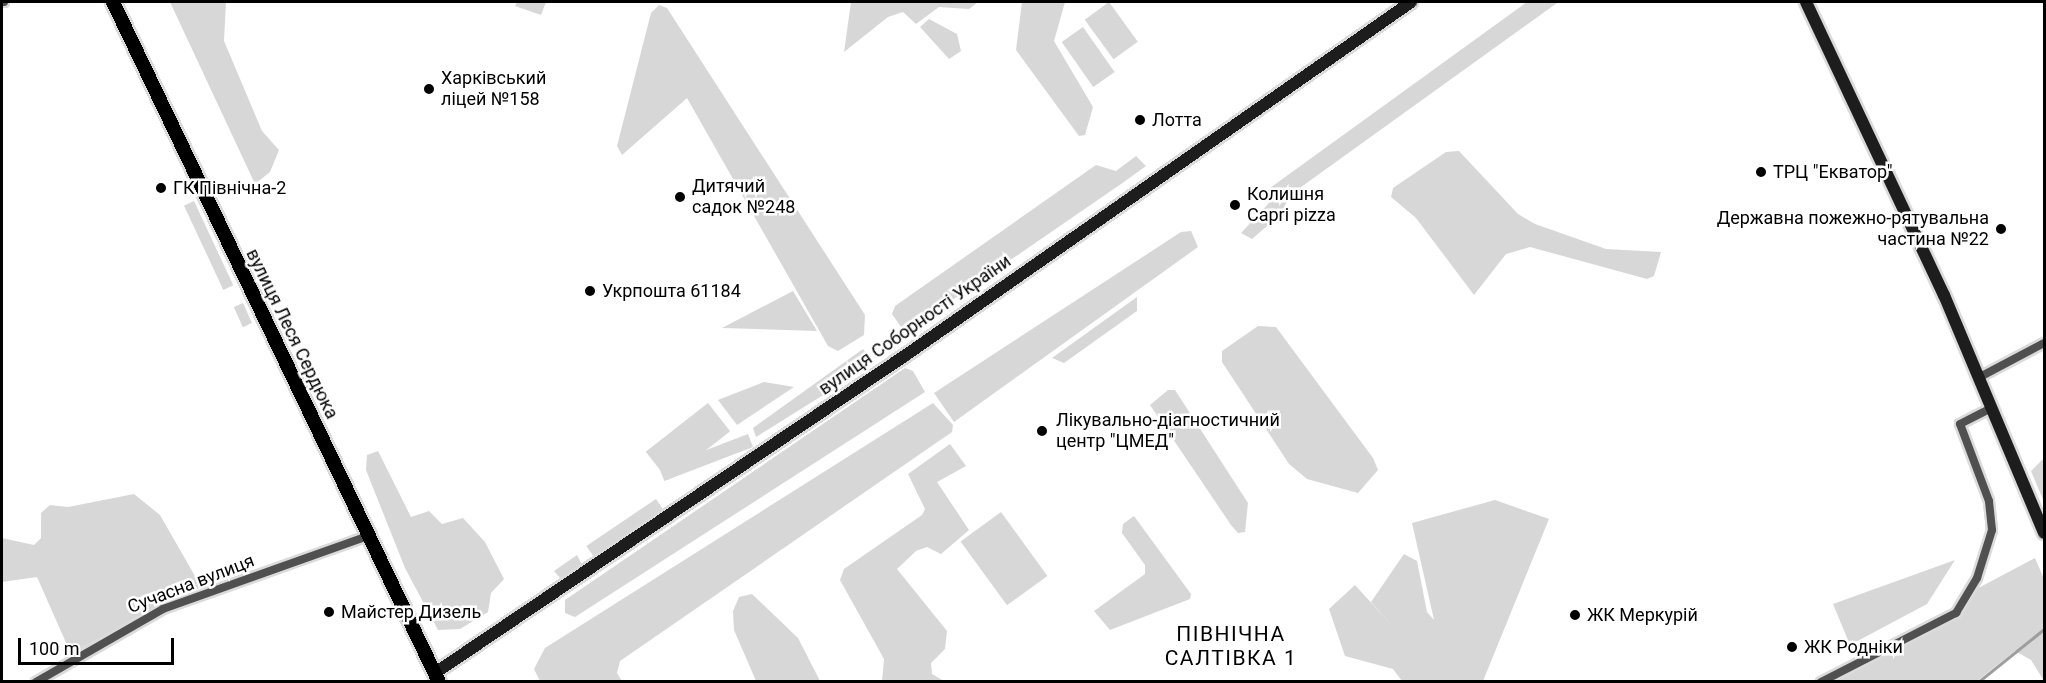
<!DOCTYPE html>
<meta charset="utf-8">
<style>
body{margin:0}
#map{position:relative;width:2046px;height:683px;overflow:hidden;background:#fff;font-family:Roboto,sans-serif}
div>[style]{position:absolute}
.green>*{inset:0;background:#d7d7d7;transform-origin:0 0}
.stream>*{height:3px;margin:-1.5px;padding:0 1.5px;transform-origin:1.5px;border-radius:1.5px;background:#9e9e9e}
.roads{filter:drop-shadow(2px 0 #dbdbdb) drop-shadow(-2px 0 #dbdbdb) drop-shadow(0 2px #dbdbdb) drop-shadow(0 -2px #dbdbdb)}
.street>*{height:8px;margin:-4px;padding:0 4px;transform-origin:4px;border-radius:4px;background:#505050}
.secondary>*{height:12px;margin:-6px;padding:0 6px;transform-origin:6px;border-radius:6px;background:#1d1d1d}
.primary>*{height:14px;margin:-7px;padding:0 7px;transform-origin:7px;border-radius:7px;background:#000}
.dots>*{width:16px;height:16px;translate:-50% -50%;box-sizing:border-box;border:3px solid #fff;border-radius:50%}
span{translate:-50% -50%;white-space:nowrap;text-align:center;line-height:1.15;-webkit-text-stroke:5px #fff;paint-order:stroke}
.poi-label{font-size:18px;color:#000}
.left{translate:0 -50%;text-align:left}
.right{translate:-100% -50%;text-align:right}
.street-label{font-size:18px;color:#000}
.quarter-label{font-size:21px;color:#000;letter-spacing:1.5px}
.frame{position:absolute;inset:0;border:3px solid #000;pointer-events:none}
.scale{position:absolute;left:18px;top:638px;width:156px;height:27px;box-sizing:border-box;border:3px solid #000;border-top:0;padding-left:8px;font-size:18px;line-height:21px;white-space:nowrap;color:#000;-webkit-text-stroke:4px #fff;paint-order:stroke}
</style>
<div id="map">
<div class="green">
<i style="clip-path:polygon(170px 2px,226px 2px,224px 41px,262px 131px,279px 150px,270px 172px,255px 184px)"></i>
<i style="clip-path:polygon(517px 2px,546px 2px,541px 15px,515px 6px)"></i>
<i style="clip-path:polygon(851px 2px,978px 2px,969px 9px,939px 7px,916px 24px,903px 12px,888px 17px,844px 52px)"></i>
<i style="clip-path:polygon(1022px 2px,1065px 2px,1054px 41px,1093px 107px,1085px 135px,1079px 136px,1016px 50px)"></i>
<i style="left:1109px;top:2px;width:49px;height:30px;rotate:54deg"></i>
<i style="clip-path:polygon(1527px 2px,1557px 3px,1290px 195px,1281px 214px,1252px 239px,1241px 233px,1269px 203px,1263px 193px)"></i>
<i style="clip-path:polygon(659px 5px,667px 8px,865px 315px,864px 335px,838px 351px,828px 346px,687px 98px,622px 155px,617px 146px,651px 13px)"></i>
<i style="clip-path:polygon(929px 19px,957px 34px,961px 51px,949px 59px,920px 27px)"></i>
<i style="left:1083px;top:27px;width:55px;height:26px;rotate:55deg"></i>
<i style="clip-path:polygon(1459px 151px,1518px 214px,1535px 224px,1606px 249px,1661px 252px,1654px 276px,1647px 279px,1530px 247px,1506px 254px,1474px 295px,1416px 218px,1391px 197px,1393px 188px,1446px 152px)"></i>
<i style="clip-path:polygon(1136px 156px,1146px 166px,1121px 184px,916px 325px,901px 327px,892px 314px,895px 306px,1096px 165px,1116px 171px)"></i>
<i style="left:194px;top:201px;width:93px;height:11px;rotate:65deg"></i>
<i style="clip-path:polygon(1191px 231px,1198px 247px,954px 422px,934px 393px,1181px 232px)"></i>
<i style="clip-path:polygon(793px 291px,817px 331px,722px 328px)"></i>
<i style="clip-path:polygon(1137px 297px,1137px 311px,1064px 363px,1052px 358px)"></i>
<i style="left:243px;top:303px;width:22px;height:10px;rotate:66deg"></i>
<i style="clip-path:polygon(1258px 326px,1276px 327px,1373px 458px,1378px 470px,1358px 493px,1307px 479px,1289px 464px,1222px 362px,1222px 351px)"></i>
<i style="clip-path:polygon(863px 349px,871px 360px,865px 369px,756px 437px,753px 428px)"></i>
<i style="clip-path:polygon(905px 368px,913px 371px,925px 392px,575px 617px,565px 613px,565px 600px)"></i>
<i style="clip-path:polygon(764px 382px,794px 387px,737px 425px,718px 400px)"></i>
<i style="clip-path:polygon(1168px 390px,1175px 390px,1248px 503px,1245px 532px,1238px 533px,1231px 525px,1150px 405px)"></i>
<i style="left:708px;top:403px;width:36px;height:79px;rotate:52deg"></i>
<i style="clip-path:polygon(933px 403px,953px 425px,952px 432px,620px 661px,617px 673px,622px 681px,540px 681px,534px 669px,545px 648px)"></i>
<i style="left:748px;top:434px;width:14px;height:95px;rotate:69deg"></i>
<i style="clip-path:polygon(950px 444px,966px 466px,937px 482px,969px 530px,941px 554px,927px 547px,916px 551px,897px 569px,947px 631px,945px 649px,931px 663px,932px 674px,944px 681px,882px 681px,884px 659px,840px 580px,844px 569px,922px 515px,925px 509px,908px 474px)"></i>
<i style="clip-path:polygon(378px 451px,411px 517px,429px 511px,442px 524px,463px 518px,485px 542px,504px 579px,491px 593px,488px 612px,460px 629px,438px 630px,405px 568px,366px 470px,367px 455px)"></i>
<i style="clip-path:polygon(2044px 458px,2044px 502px,2031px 471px)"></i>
<i style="clip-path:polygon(134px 494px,160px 515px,203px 590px,161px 604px,71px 654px,37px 577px,2px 582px,2px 538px,34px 545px,41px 538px,41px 513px,50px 505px,68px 507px)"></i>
<i style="left:656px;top:499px;width:14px;height:84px;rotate:56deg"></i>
<i style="clip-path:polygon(1495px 500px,1549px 519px,1483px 681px,1402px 681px,1393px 669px,1345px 656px,1329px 609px,1355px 585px,1396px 630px,1371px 602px,1404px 554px,1417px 561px,1427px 612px,1434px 620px,1412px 523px)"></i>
<i style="left:1001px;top:512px;width:79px;height:50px;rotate:54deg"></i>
<i style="clip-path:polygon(1134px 516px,1191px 594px,1190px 599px,1110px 630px,1094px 611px,1145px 574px,1145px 565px,1122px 533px,1123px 524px)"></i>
<i style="clip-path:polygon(577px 555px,582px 565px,560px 578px,554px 571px)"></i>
<i style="clip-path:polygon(2035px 558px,2044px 579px,2044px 681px,2031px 660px,2015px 651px,1977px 681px,1821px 682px,1956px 613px,1967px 594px)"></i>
<i style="clip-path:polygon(1955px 560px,1927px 604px,1850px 645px,1833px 604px)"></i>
<i style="clip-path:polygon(752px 594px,798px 638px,820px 681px,756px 681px,734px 630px,733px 611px,739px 597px)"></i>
</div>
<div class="stream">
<i style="left:1978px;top:682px;width:85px;rotate:-38.8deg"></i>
</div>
<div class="roads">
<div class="street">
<i style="left:2px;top:2px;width:2px"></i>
<i style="left:1978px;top:378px;width:75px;rotate:-27.9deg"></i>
<i style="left:36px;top:682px;width:146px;rotate:-29.9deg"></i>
<i style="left:163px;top:609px;width:218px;rotate:-19.6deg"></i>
<i style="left:1821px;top:682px;width:152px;rotate:-27.1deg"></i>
<i style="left:1956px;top:613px;width:41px;rotate:-59deg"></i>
<i style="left:1977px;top:578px;width:50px;rotate:-72.6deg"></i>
<i style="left:1992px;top:530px;width:29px;rotate:-96deg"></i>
<i style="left:1989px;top:501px;width:82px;rotate:-110.6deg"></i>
<i style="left:1960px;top:424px;width:35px;rotate:-27deg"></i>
</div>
<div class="secondary">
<i style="left:1806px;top:2px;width:324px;rotate:64.8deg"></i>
<i style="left:1944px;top:295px;width:258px;rotate:67.2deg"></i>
<i style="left:435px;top:673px;width:568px;rotate:-34.03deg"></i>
<i style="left:906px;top:355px;width:616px;rotate:-34.95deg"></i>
</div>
<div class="primary">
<i style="left:113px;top:2px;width:754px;rotate:64.39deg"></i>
</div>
</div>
<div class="dots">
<i style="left:429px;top:89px;background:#000"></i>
<i style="left:1140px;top:120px;background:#000"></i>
<i style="left:1761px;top:172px;background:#000"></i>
<i style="left:161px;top:188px;background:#000"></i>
<i style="left:680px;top:197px;background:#000"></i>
<i style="left:1235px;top:205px;background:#000"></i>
<i style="left:2001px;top:229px;background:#000"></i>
<i style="left:590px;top:291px;background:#000"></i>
<i style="left:1042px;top:431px;background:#000"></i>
<i style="left:329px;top:612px;background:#000"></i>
<i style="left:1575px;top:615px;background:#000"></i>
<i style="left:1792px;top:647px;background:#000"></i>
</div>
<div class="poi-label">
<span class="left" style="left:441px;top:89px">Харківський<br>ліцей №158</span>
<span class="left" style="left:1152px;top:120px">Лотта</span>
<span class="left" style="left:1773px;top:172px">ТРЦ "Екватор"</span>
<span class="left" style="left:692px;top:197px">Дитячий<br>садок №248</span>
<span class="left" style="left:173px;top:188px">ГК Північна-2</span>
<span class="left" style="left:1247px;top:205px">Колишня<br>Capri pizza</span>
<span class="right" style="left:1989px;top:229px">Державна пожежно-рятувальна<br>частина №22</span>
<span class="left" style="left:602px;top:291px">Укрпошта 61184</span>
<span class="left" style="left:1056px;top:431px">Лікувально-діагностичний<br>центр "ЦМЕД"</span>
<span class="left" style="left:341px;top:612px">Майстер Дизель</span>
<span class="left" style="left:1587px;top:615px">ЖК Меркурій</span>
<span class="left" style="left:1804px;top:647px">ЖК Родніки</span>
</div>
<div class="street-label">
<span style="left:915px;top:325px;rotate:-35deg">вулиця Соборності України</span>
<span style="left:292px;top:334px;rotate:64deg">вулиця Леся Сердюка</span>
<span style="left:191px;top:584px;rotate:-21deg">Сучасна вулиця</span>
</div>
<div class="quarter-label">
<span style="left:1231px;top:646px">ПІВНІЧНА<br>САЛТІВКА 1</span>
</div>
<div class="frame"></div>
<div class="scale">100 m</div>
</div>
